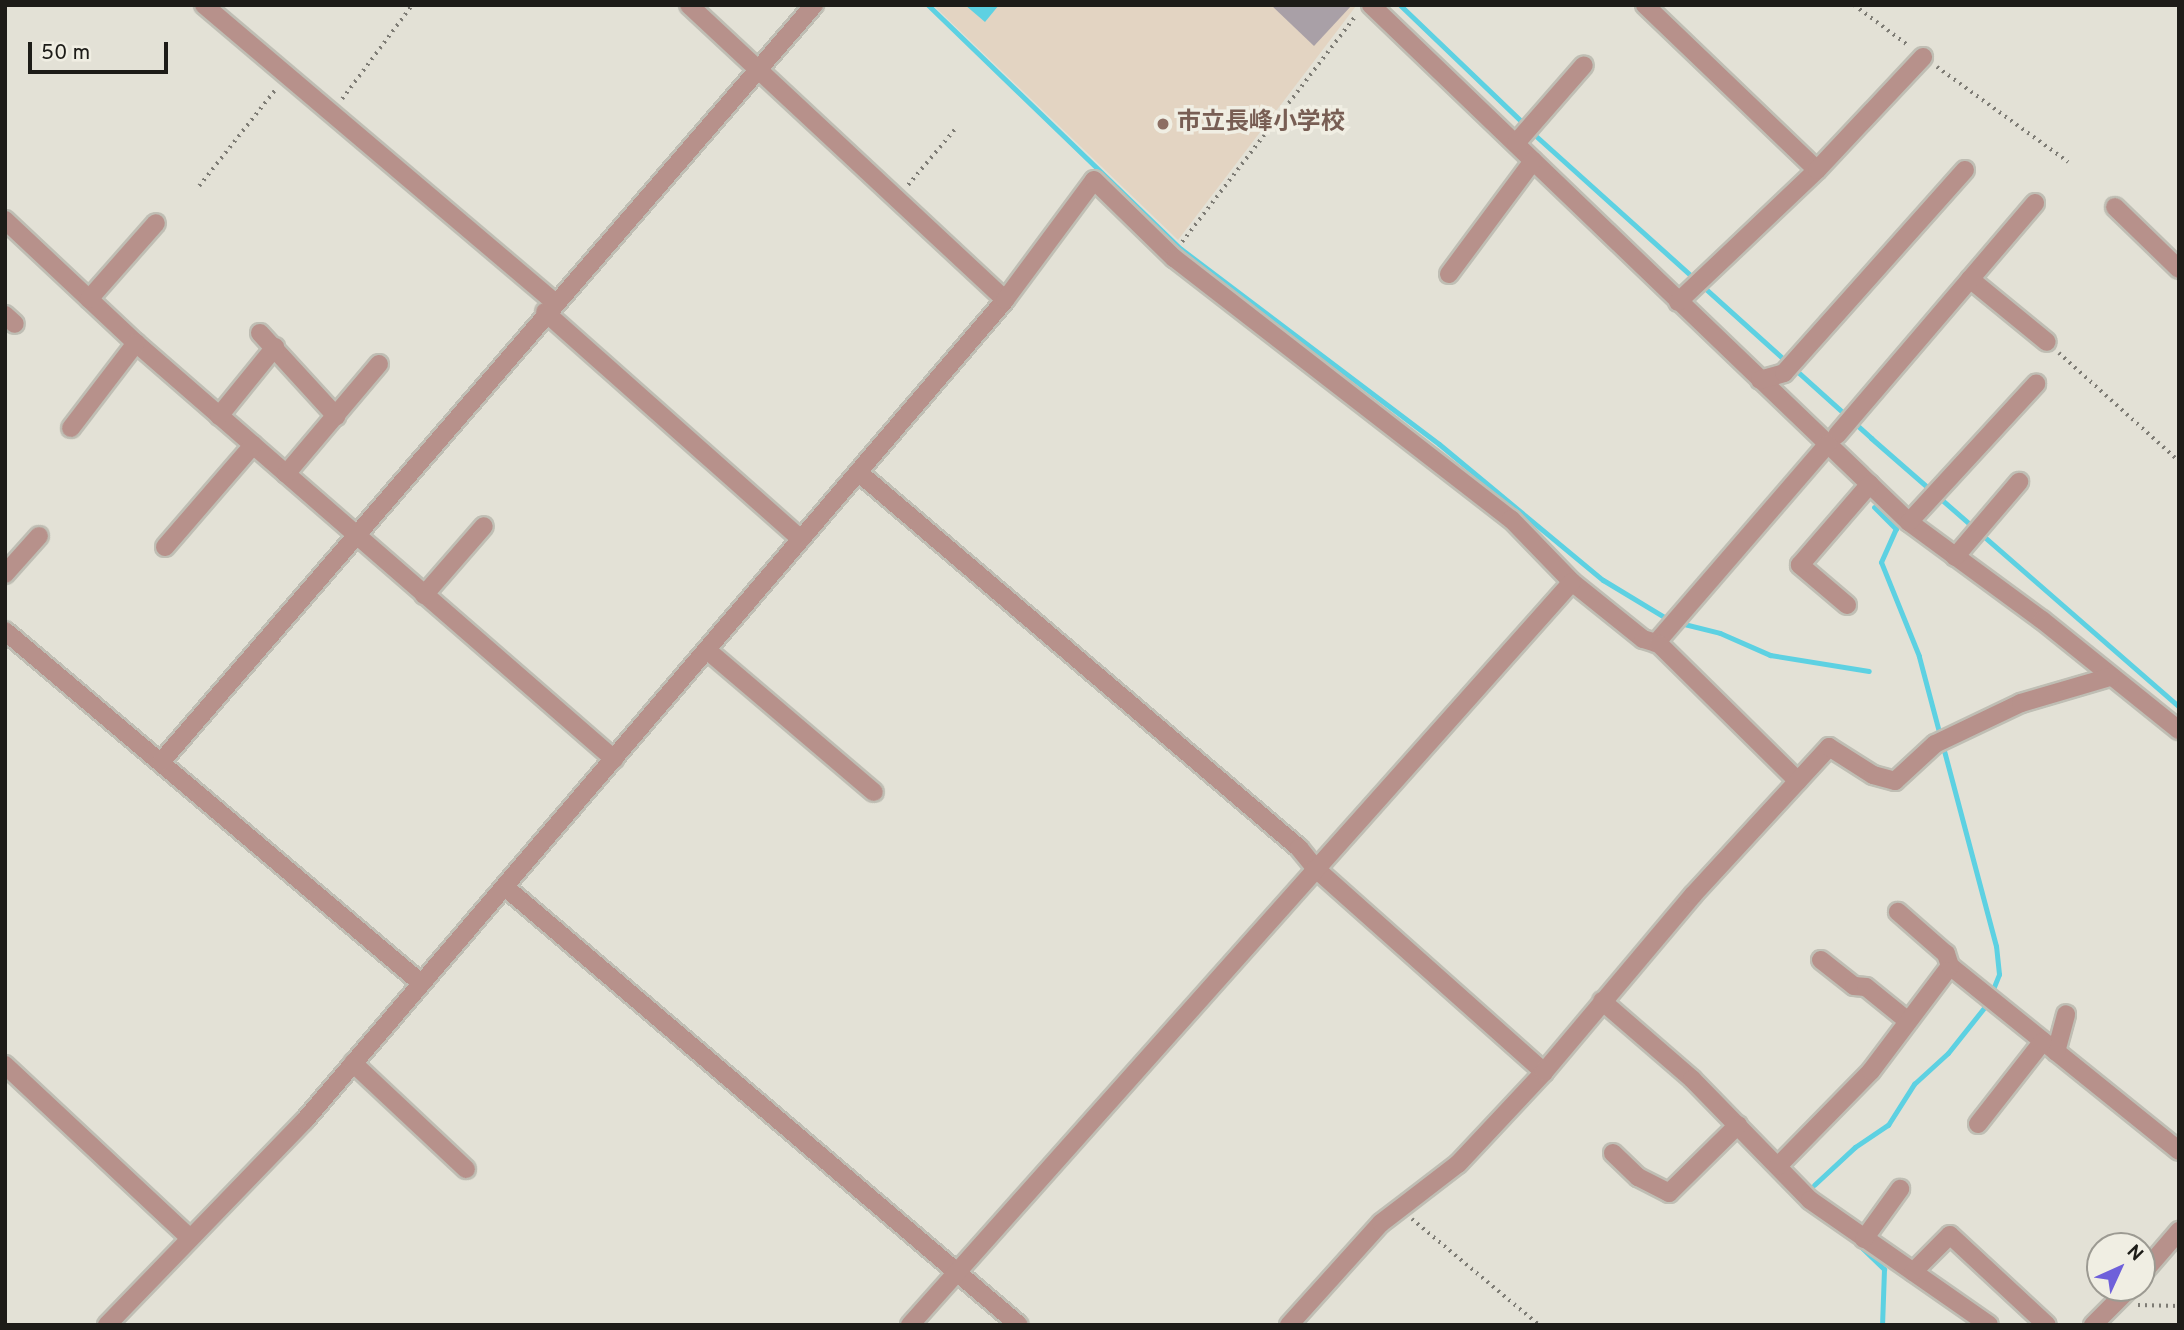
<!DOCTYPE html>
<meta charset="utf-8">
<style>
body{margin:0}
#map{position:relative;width:2184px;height:1330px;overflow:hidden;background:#e3e1d6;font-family:Overpass,"Noto Sans JP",sans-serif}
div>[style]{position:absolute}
.education>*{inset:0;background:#e3d4c2}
.water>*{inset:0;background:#5dd1e2}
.stream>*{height:5px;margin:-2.5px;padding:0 2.5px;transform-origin:2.5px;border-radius:2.5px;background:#5dd1e2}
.building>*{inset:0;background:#a9a0a7}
.path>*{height:3.5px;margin-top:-1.75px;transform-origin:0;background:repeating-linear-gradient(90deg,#7e7c75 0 2px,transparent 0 7px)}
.roads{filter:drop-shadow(2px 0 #bfbeb4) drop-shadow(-2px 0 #bfbeb4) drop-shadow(0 2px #bfbeb4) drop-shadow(0 -2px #bfbeb4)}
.minor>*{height:18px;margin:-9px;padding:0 9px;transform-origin:9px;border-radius:9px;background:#b7918b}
.dots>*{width:19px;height:19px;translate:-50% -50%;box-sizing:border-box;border:4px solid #f0eee3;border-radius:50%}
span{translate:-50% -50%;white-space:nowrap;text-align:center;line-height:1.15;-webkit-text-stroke:7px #f0eee3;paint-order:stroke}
.education-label{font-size:24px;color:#785e54;font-weight:700}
.left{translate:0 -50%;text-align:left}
.frame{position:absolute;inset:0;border:7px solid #1d1c18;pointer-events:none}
.north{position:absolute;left:2086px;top:1232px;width:70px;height:70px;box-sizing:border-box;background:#f0eee3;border:2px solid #9c9a92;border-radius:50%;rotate:45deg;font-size:19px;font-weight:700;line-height:28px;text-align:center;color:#1d1c18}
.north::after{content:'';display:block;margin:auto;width:24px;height:32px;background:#6e60da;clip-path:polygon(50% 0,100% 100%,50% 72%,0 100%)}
.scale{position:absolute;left:28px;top:42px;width:140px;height:32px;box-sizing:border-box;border:4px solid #1d1c18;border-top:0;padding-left:9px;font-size:21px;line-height:24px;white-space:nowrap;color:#1d1c18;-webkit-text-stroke:5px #f0eee3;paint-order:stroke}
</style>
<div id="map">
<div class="education">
<i style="clip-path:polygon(933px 5px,1355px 5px,1356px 6px,1178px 240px)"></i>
</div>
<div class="water">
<i style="clip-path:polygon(965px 5px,999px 5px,985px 22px)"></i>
</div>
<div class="stream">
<i style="left:928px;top:5px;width:351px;rotate:44deg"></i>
<i style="left:1181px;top:249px;width:323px;rotate:37.1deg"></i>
<i style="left:1439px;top:444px;width:213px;rotate:39.7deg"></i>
<i style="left:1603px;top:580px;width:79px;rotate:31.1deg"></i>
<i style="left:1400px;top:5px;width:166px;rotate:43.8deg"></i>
<i style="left:1537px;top:137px;width:450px;rotate:42deg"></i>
<i style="left:1871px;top:438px;width:409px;rotate:41.1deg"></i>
<i style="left:1680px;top:623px;width:41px;rotate:14deg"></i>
<i style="left:1720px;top:633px;width:55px;rotate:23.7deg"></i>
<i style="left:1770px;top:655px;width:100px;rotate:9.2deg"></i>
<i style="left:1814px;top:1185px;width:56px;rotate:-42.8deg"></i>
<i style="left:1855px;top:1147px;width:40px;rotate:-34deg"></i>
<i style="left:1888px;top:1125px;width:49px;rotate:-57.6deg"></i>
<i style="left:1914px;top:1084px;width:46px;rotate:-42.4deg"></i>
<i style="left:1948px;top:1053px;width:63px;rotate:-51.5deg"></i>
<i style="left:1987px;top:1004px;width:32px;rotate:-68deg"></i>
<i style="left:1999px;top:974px;width:28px;rotate:-96deg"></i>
<i style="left:1996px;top:946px;width:300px;rotate:-104.9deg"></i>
<i style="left:1919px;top:656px;width:101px;rotate:-112deg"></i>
<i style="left:1881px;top:562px;width:36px;rotate:-66deg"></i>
<i style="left:1896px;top:529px;width:31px;rotate:-135deg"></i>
<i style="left:1859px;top:1245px;width:35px;rotate:44deg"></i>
<i style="left:1884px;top:1269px;width:56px;rotate:92deg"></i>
</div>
<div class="building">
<i style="clip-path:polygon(1271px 5px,1352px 5px,1314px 46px)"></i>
</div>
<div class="path">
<i style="left:1854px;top:5px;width:69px;rotate:36.7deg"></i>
<i style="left:1937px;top:67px;width:162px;rotate:35.9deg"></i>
<i style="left:342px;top:99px;width:117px;rotate:-53.3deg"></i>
<i style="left:908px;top:185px;width:75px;rotate:-49.9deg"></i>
<i style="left:199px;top:186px;width:124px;rotate:-51.6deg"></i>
<i style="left:1182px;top:242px;width:286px;rotate:-52.5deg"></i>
<i style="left:2059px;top:353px;width:161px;rotate:42deg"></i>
<i style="left:1412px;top:1219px;width:165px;rotate:39.8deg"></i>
<i style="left:2138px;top:1305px;width:41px;rotate:1.4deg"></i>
</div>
<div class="roads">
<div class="minor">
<i style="left:204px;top:5px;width:459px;rotate:40.3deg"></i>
<i style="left:689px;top:5px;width:432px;rotate:43deg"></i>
<i style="left:1371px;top:5px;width:746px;rotate:43.86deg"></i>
<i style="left:1909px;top:522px;width:165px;rotate:36.4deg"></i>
<i style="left:2042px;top:620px;width:176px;rotate:38.8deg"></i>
<i style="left:1645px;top:5px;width:238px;rotate:43.8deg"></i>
<i style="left:1516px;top:143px;width:103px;rotate:-48.9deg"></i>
<i style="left:2115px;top:207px;width:89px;rotate:44.1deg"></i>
<i style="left:5px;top:220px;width:180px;rotate:43.2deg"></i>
<i style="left:136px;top:343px;width:634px;rotate:41.03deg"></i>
<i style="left:1449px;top:274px;width:141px;rotate:-53.4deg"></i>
<i style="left:1970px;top:279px;width:99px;rotate:39.3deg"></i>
<i style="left:89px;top:299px;width:101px;rotate:-48.6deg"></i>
<i style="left:1678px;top:302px;width:192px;rotate:-43.5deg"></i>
<i style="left:1817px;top:170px;width:155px;rotate:-46.8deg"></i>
<i style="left:545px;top:312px;width:342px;rotate:41.6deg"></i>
<i style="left:5px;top:315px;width:13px;rotate:42deg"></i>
<i style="left:260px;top:333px;width:113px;rotate:47.5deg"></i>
<i style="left:1760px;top:380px;width:25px;rotate:-16deg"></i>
<i style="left:1784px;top:373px;width:272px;rotate:-48.3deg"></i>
<i style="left:219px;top:416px;width:89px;rotate:-50.9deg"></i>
<i style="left:71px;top:428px;width:107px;rotate:-52.6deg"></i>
<i style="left:1837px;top:435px;width:305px;rotate:-49.5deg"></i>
<i style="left:858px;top:472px;width:580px;rotate:40.45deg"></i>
<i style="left:1299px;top:848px;width:26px;rotate:51deg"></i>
<i style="left:1315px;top:868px;width:307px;rotate:41.7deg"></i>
<i style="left:286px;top:474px;width:144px;rotate:-49.8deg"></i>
<i style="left:1909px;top:522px;width:188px;rotate:-47.4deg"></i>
<i style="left:165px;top:547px;width:135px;rotate:-49.2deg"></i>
<i style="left:1955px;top:557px;width:99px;rotate:-49.5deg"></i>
<i style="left:5px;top:574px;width:51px;rotate:-48.2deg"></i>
<i style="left:424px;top:595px;width:91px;rotate:-49deg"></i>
<i style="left:1847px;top:605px;width:62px;rotate:-139.6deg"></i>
<i style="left:1800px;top:565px;width:107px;rotate:-49.2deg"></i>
<i style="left:5px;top:631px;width:545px;rotate:40.24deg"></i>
<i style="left:1656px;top:643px;width:263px;rotate:-49.2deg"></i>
<i style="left:707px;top:650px;width:219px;rotate:40.4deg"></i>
<i style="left:161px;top:762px;width:1000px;rotate:-49.22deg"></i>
<i style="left:505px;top:887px;width:675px;rotate:40.44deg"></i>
<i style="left:1821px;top:960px;width:42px;rotate:38.2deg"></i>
<i style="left:1854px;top:986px;width:12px;rotate:5deg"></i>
<i style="left:1866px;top:987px;width:54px;rotate:39deg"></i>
<i style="left:1950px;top:966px;width:294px;rotate:38.9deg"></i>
<i style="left:1602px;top:1001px;width:119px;rotate:40.9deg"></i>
<i style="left:1692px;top:1079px;width:169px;rotate:45.7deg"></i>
<i style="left:1810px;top:1200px;width:218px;rotate:34.9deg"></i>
<i style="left:2056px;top:1052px;width:39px;rotate:-75deg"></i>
<i style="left:353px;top:1063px;width:155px;rotate:43.2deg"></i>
<i style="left:5px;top:1065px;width:252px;rotate:43.1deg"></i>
<i style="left:1978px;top:1124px;width:105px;rotate:-51.9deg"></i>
<i style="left:1613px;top:1153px;width:35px;rotate:44deg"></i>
<i style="left:1638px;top:1177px;width:35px;rotate:27deg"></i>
<i style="left:1669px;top:1193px;width:97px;rotate:-44.6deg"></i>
<i style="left:1778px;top:1166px;width:133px;rotate:-45.6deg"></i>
<i style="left:1871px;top:1071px;width:131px;rotate:-53deg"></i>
<i style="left:1950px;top:966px;width:13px;rotate:-108deg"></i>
<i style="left:1946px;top:954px;width:64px;rotate:-138.8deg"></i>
<i style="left:1864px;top:1239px;width:62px;rotate:-54.2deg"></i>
<i style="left:1913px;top:1272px;width:52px;rotate:-45deg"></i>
<i style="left:1950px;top:1235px;width:132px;rotate:42.9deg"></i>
<i style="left:2142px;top:1274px;width:57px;rotate:-49.3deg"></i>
<i style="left:107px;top:1325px;width:285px;rotate:-46deg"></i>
<i style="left:305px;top:1120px;width:1078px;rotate:-49.51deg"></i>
<i style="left:1005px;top:300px;width:149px;rotate:-53.4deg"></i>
<i style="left:1094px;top:180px;width:112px;rotate:44.3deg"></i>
<i style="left:1174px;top:258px;width:426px;rotate:37.8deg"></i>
<i style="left:1511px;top:519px;width:88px;rotate:45.9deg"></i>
<i style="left:1572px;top:582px;width:91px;rotate:38.8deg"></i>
<i style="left:1643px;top:639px;width:17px;rotate:17deg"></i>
<i style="left:1659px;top:644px;width:195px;rotate:44.6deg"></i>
<i style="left:910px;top:1325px;width:995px;rotate:-48.3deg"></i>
<i style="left:1289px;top:1325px;width:137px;rotate:-48deg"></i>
<i style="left:1381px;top:1223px;width:97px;rotate:-37.5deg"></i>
<i style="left:1458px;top:1164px;width:126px;rotate:-46.9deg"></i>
<i style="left:1544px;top:1072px;width:231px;rotate:-49.9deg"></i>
<i style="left:1693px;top:895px;width:201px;rotate:-47.4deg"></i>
<i style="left:1829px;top:747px;width:52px;rotate:32.5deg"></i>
<i style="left:1873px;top:775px;width:23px;rotate:15deg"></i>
<i style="left:1895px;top:781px;width:54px;rotate:-42.8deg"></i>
<i style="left:1935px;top:744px;width:95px;rotate:-25.5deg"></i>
<i style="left:2021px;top:703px;width:93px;rotate:-16.3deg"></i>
<i style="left:2093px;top:1325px;width:52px;rotate:-45deg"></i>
</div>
</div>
<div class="dots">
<i style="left:1163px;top:124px;background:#8d6e63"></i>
</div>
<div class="education-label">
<span class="left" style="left:1177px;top:124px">市立長峰小学校</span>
</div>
<div class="frame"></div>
<div class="north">N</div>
<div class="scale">50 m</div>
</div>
